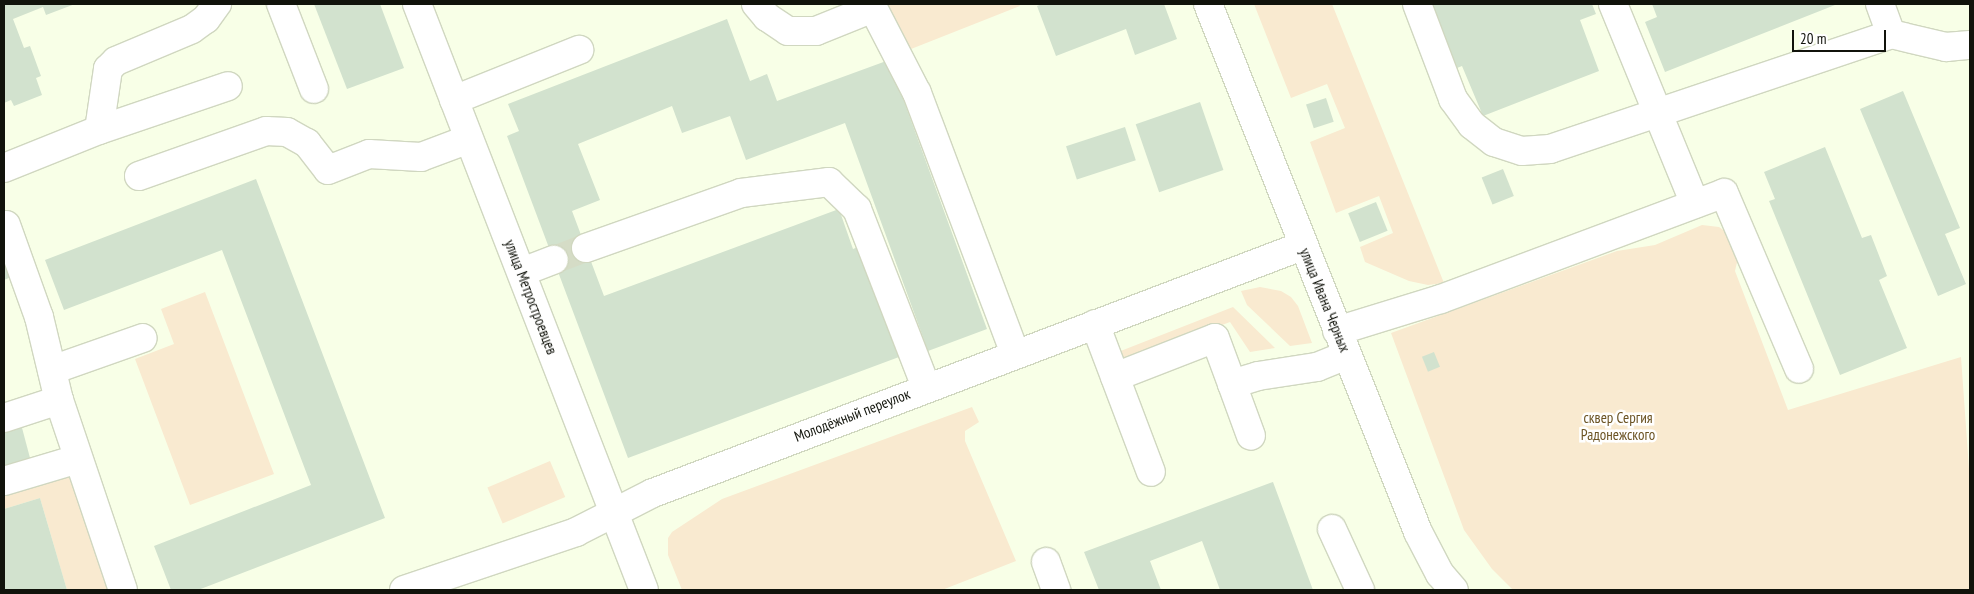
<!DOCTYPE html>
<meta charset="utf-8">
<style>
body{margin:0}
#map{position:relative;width:1974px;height:594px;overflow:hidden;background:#f8ffe7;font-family:"PT Sans Narrow",sans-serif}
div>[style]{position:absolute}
.green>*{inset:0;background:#f9ead0;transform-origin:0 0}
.building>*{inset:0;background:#d2e2ce;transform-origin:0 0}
.minor-tunnel>*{height:28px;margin-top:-14px;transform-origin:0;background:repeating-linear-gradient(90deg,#d5dcc6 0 28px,transparent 0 42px)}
.roads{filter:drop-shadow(1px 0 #d0d7c0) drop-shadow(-1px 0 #d0d7c0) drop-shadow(0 1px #d0d7c0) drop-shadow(0 -1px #d0d7c0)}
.minor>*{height:28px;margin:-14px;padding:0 14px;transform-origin:14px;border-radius:14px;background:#fff}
.major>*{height:28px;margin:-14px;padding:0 14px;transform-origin:14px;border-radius:14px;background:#fff}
span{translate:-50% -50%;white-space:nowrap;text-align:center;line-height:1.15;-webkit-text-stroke:5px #fff;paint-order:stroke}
.street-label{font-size:15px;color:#11130b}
.park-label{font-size:15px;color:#6b5323}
.frame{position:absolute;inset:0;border:5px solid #11130b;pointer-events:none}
.scale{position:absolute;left:1792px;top:30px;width:94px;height:22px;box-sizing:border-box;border:2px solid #11130b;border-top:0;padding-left:6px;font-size:15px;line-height:18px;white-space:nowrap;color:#11130b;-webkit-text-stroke:4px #fff;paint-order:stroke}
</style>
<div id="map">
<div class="green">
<i style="clip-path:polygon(887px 4px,1019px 4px,1020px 6px,906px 51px)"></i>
<i style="clip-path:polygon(1254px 4px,1332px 4px,1444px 283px,1428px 285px,1409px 281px,1365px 262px,1360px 247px,1393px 233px,1379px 196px,1336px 213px,1310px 142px,1345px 128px,1327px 84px,1291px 98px)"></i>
<i style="clip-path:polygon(1702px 225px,1719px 227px,1726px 232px,1738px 258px,1735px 271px,1788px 410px,1961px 357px,1970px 483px,1970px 590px,1513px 590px,1492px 569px,1464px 530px,1391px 333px,1617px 251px,1655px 245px)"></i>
<i style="clip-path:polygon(1260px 287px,1281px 291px,1291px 297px,1298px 306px,1312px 343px,1290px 346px,1247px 305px,1241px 291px)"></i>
<i style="clip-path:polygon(205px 292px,274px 474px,190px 505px,135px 359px,174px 344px,161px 309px)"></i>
<i style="clip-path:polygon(1233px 307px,1275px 348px,1250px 352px,1230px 322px,1121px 363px,1113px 354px)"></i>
<i style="clip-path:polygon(972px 407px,979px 422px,965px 431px,965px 441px,1016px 561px,942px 590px,682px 590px,668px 555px,668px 538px,672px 532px,722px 499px)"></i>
<i style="left:550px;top:461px;width:39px;height:68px;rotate:67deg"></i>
<i style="clip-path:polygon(68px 476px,74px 479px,113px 590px,67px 590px,40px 498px,4px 509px,4px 493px)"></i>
</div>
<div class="building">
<i style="clip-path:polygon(4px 4px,75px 4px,46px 15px,43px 7px,13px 19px,24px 48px,30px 46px,41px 76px,36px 78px,42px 95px,14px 106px,11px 100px,4px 103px)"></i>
<i style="clip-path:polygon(314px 4px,380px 4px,404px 68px,347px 89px)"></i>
<i style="clip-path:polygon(1042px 4px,1164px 4px,1177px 39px,1135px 55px,1126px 29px,1056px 56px,1037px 6px)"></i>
<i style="clip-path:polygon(1432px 4px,1592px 4px,1596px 14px,1580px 20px,1599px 71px,1483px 116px,1462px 66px,1457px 68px)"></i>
<i style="clip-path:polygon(1652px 4px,1834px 4px,1835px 5px,1665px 72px,1645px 22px,1657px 17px)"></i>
<i style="clip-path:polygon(727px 19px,750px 81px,767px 74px,777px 101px,889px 60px,987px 329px,928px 351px,845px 123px,746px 160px,730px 116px,682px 133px,672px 106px,578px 144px,600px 200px,572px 211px,604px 296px,839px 209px,853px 249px,858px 247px,899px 357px,628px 458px,507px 136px,519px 131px,508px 104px)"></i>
<i style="clip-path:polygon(1903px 91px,1960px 228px,1945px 234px,1966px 284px,1938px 296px,1860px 109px)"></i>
<i style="left:1326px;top:98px;width:25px;height:21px;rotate:72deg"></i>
<i style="left:1200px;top:102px;width:72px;height:68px;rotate:71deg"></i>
<i style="left:1125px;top:127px;width:35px;height:62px;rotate:72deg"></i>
<i style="clip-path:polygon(1825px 147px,1862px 238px,1871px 235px,1887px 276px,1879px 280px,1907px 348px,1840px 375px,1769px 201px,1775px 199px,1764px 172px)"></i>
<i style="left:1503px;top:169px;width:29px;height:23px;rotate:68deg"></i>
<i style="clip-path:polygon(256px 179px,385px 518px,198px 590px,171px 590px,154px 546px,311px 485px,222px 250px,64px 310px,45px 260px)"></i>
<i style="left:1376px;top:202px;width:31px;height:30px;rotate:68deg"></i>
<i style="clip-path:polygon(4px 245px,16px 275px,4px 280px)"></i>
<i style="left:1434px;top:352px;width:16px;height:13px;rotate:68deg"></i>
<i style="clip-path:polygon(21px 424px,30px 458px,4px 466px,4px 429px)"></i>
<i style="clip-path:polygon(1273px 482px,1313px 590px,1220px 590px,1202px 541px,1150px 561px,1161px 590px,1099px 590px,1084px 552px)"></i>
<i style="clip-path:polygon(40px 498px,67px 590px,4px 590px,4px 509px)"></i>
</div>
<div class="minor-tunnel">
<i style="left:554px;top:260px;width:34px;rotate:-21deg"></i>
</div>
<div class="roads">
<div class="minor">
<i style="left:281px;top:4px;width:91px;rotate:68.8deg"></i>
<i style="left:417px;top:4px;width:628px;rotate:68.83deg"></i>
<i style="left:756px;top:4px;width:17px;rotate:50deg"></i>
<i style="left:767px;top:17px;width:25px;rotate:34deg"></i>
<i style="left:788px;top:31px;width:28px"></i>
<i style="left:816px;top:31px;width:61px;rotate:-22deg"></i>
<i style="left:871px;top:4px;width:100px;rotate:62.7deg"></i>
<i style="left:917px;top:93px;width:279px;rotate:69.4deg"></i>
<i style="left:1417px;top:4px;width:102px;rotate:69.2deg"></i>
<i style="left:1453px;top:99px;width:32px;rotate:54deg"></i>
<i style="left:1472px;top:125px;width:28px;rotate:38deg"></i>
<i style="left:1494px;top:142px;width:29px;rotate:18deg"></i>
<i style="left:1522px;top:151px;width:28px;rotate:-4deg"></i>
<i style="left:1550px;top:149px;width:360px;rotate:-18.6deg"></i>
<i style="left:1891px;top:34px;width:57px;rotate:13.3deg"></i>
<i style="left:1946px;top:47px;width:24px;rotate:-5deg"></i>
<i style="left:1613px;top:4px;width:216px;rotate:67.7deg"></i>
<i style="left:1880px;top:4px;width:32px;rotate:70deg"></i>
<i style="left:454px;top:100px;width:135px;rotate:-21.8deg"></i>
<i style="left:99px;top:130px;width:136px;rotate:-18.8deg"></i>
<i style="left:4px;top:168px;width:102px;rotate:-21.8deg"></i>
<i style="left:99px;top:130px;width:62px;rotate:-81.6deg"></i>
<i style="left:108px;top:69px;width:11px;rotate:-45deg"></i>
<i style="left:116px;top:61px;width:82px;rotate:-22.8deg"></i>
<i style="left:192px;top:29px;width:17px;rotate:-36deg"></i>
<i style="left:206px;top:19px;width:19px;rotate:-54deg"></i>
<i style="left:139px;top:176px;width:135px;rotate:-19.5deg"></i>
<i style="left:266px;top:131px;width:21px;rotate:3deg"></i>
<i style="left:287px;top:132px;width:23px;rotate:29deg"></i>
<i style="left:307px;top:143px;width:34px;rotate:52deg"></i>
<i style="left:328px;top:170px;width:44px;rotate:-21.3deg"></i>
<i style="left:369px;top:154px;width:52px;rotate:3.3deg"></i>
<i style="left:421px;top:157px;width:51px;rotate:-20.6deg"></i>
<i style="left:6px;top:225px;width:98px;rotate:70.3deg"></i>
<i style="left:39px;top:317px;width:85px;rotate:76.5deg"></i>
<i style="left:59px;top:400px;width:200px;rotate:71.4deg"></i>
<i style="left:586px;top:248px;width:164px;rotate:-19.5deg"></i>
<i style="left:741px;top:193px;width:89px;rotate:-7.1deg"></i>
<i style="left:829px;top:182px;width:39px;rotate:44deg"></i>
<i style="left:857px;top:209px;width:191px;rotate:68.8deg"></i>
<i style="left:522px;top:272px;width:34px;rotate:-21deg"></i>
<i style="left:1095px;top:324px;width:158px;rotate:69.3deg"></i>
<i style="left:1337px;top:331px;width:109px;rotate:-17.1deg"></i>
<i style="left:1441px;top:299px;width:302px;rotate:-20.5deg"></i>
<i style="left:1724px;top:193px;width:191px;rotate:66.9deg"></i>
<i style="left:52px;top:370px;width:96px;rotate:-19.4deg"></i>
<i style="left:1115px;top:377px;width:107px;rotate:-21.3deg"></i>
<i style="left:1215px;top:338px;width:49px;rotate:69.7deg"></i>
<i style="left:1232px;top:384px;width:27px;rotate:-17deg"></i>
<i style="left:1258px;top:376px;width:60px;rotate:-8.7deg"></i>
<i style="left:1317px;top:367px;width:32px;rotate:-22deg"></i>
<i style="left:1232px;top:384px;width:55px;rotate:69.9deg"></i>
<i style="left:4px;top:418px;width:58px;rotate:-18.1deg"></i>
<i style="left:4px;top:481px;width:77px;rotate:-16.6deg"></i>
<i style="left:1332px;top:529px;width:67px;rotate:65.3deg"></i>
<i style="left:1046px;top:562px;width:30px;rotate:70deg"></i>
<i style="left:404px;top:590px;width:182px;rotate:-18.6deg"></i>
<i style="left:576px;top:532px;width:86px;rotate:-26.9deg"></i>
<i style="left:653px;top:493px;width:694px;rotate:-20.84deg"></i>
</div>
<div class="major">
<i style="left:1208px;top:4px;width:568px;rotate:68.31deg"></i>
<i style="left:1418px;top:532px;width:47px;rotate:62.4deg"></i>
<i style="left:1440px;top:574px;width:21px;rotate:49deg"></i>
</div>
</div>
<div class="street-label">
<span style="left:531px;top:297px;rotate:69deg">улица Метростроевцев</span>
<span style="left:1325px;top:300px;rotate:68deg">улица Ивана Черных</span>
<span style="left:852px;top:415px;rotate:-21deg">Молодёжный переулок</span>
</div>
<div class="park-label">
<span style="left:1618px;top:426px">сквер Сергия<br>Радонежского</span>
</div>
<div class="frame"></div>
<div class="scale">20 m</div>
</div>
